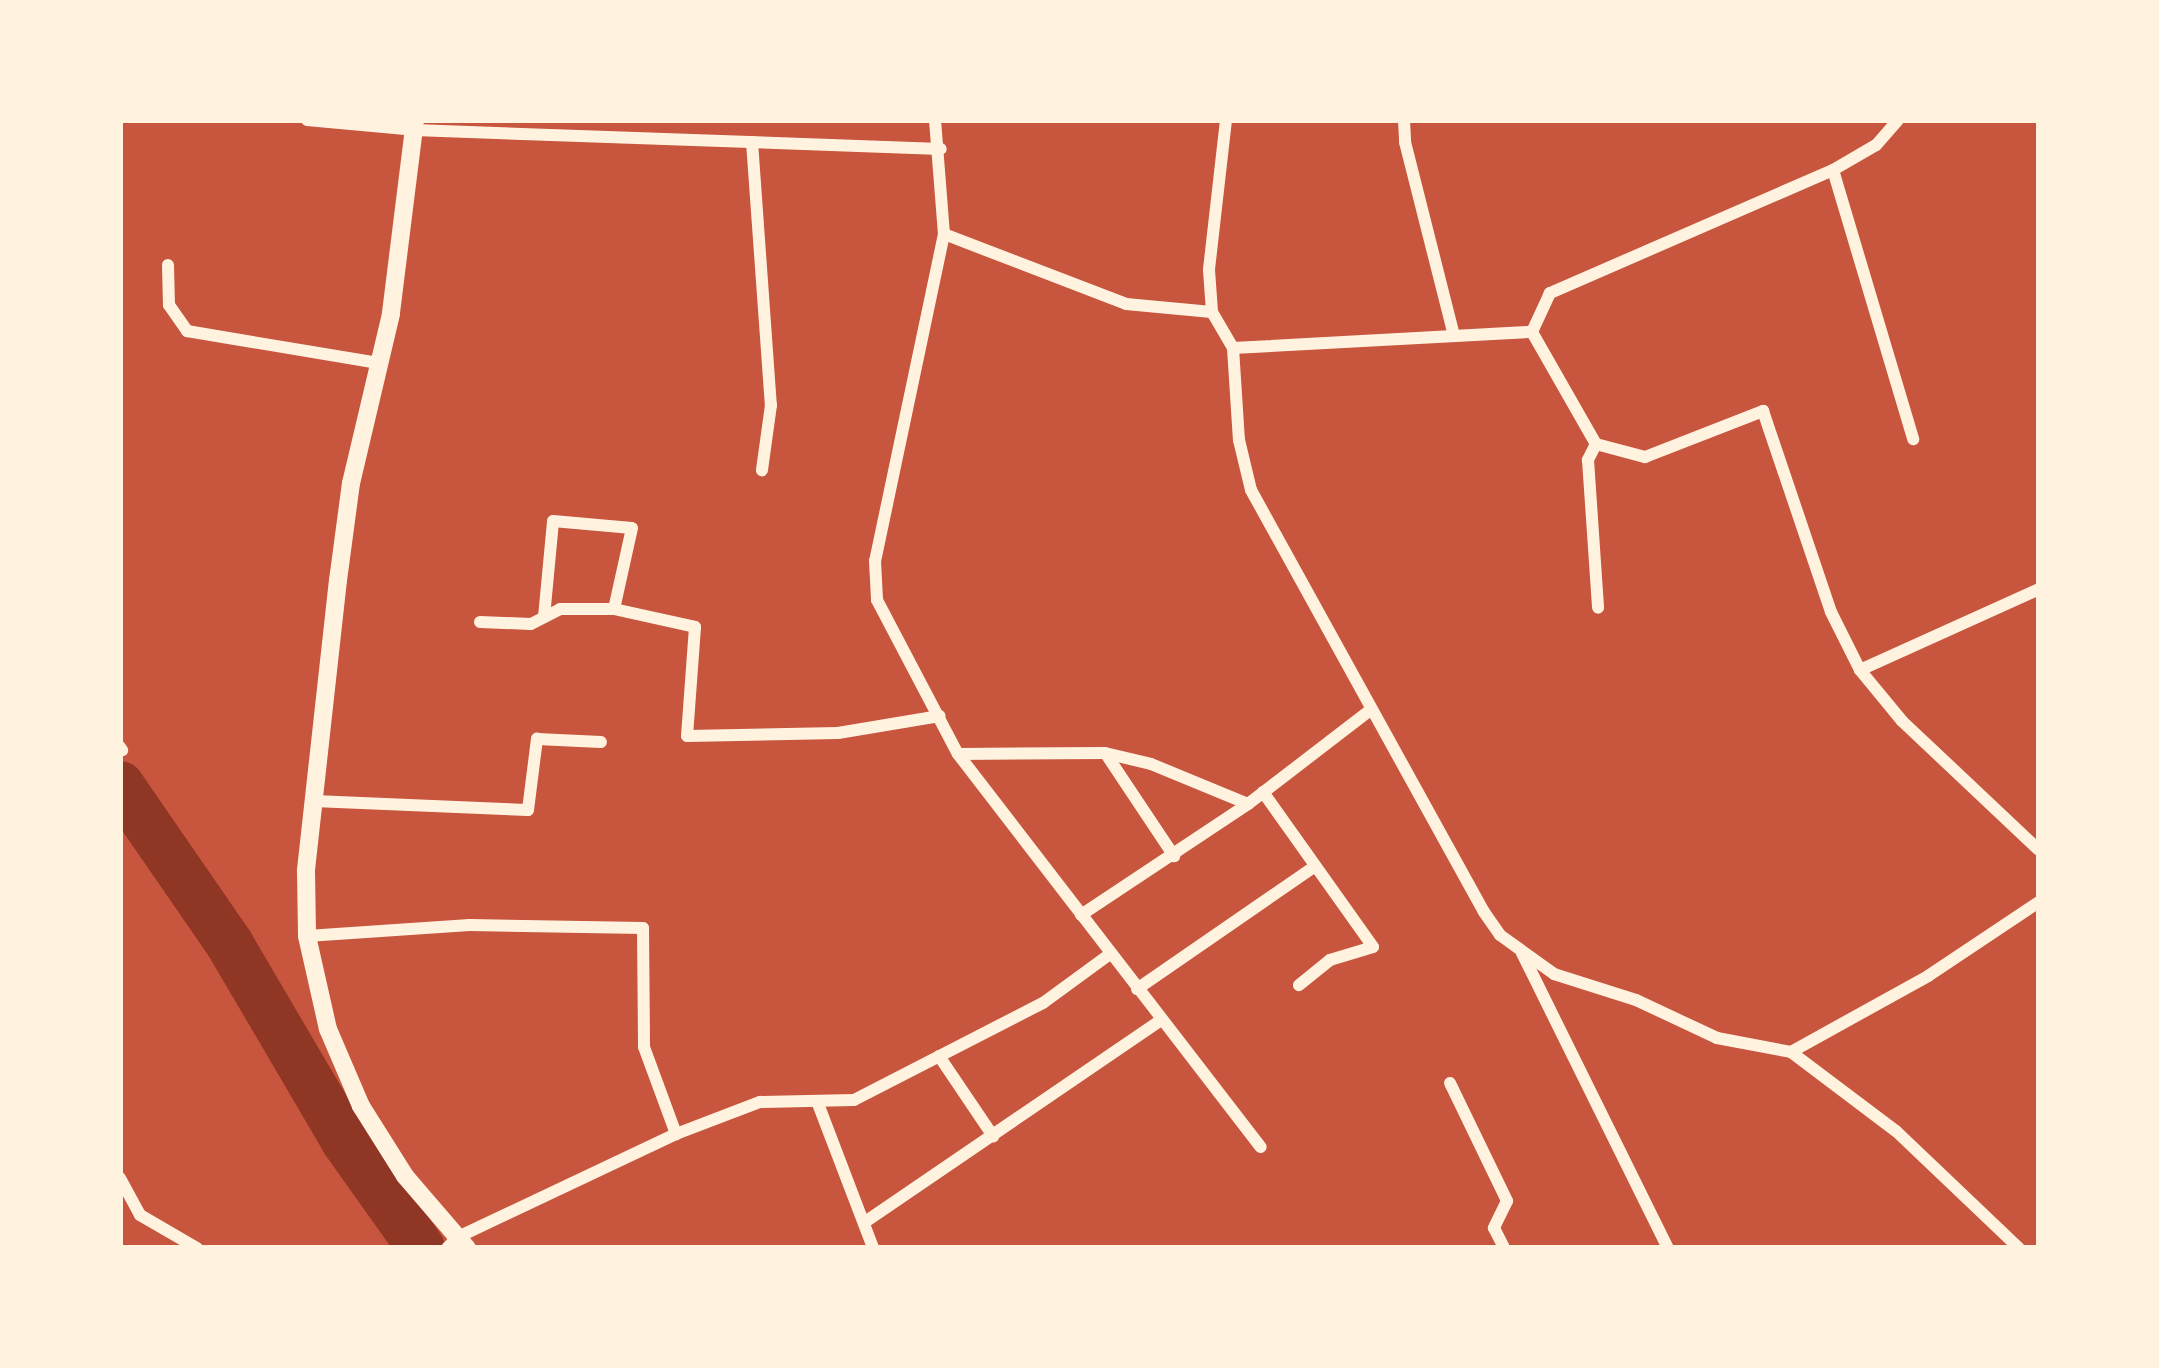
<!DOCTYPE html>
<style>
body{margin:0}
#map{position:relative;width:2159px;height:1368px;overflow:hidden;background:#c8553d;font-family:"Nunito Sans",sans-serif}
div>[style]{position:absolute}
.river>*{height:48px;margin:-24px;padding:0 24px;transform-origin:24px;border-radius:24px;background:#8f3625}
.minor>*{height:12px;margin:-6px;padding:0 6px;transform-origin:6px;border-radius:6px;background:#fff3e0}
.tertiary>*{height:18px;margin:-9px;padding:0 9px;transform-origin:9px;border-radius:9px;background:#fff3e0}
span{translate:-50% -50%;white-space:nowrap;text-align:center;line-height:1.15;-webkit-text-stroke:12px #fff3e0;paint-order:stroke}
.frame{position:absolute;inset:0;border:123px solid #fff3e0;pointer-events:none}
</style>
<div id="map">
<div class="river">
<i style="left:120px;top:785px;width:192px;rotate:55.4deg"></i>
<i style="left:229px;top:943px;width:229px;rotate:59.6deg"></i>
<i style="left:345px;top:1141px;width:131px;rotate:54.6deg"></i>
</div>
<div class="minor">
<i style="left:307px;top:120px;width:107px;rotate:5.3deg"></i>
<i style="left:414px;top:130px;width:527px;rotate:2.06deg"></i>
<i style="left:935px;top:120px;width:114px;rotate:85.5deg"></i>
<i style="left:944px;top:234px;width:334px;rotate:101.9deg"></i>
<i style="left:875px;top:561px;width:39px;rotate:87deg"></i>
<i style="left:877px;top:600px;width:174px;rotate:62.3deg"></i>
<i style="left:958px;top:754px;width:496px;rotate:52.4deg"></i>
<i style="left:1226px;top:120px;width:151px;rotate:96.5deg"></i>
<i style="left:1209px;top:270px;width:42px;rotate:85.9deg"></i>
<i style="left:1212px;top:312px;width:42px;rotate:59.7deg"></i>
<i style="left:1233px;top:348px;width:92px;rotate:86.3deg"></i>
<i style="left:1239px;top:440px;width:51px;rotate:76.5deg"></i>
<i style="left:1251px;top:490px;width:482px;rotate:61.1deg"></i>
<i style="left:1484px;top:912px;width:28px;rotate:55deg"></i>
<i style="left:1500px;top:935px;width:67px;rotate:35.8deg"></i>
<i style="left:1554px;top:974px;width:86px;rotate:17.6deg"></i>
<i style="left:1636px;top:1000px;width:89px;rotate:25.1deg"></i>
<i style="left:1717px;top:1038px;width:75px;rotate:10.7deg"></i>
<i style="left:1791px;top:1052px;width:131px;rotate:37deg"></i>
<i style="left:1896px;top:1131px;width:170px;rotate:43.6deg"></i>
<i style="left:1404px;top:120px;width:22px;rotate:87deg"></i>
<i style="left:1405px;top:142px;width:196px;rotate:75.8deg"></i>
<i style="left:1898px;top:120px;width:33px;rotate:131deg"></i>
<i style="left:1876px;top:145px;width:50px;rotate:149.8deg"></i>
<i style="left:1833px;top:170px;width:309px;rotate:156.5deg"></i>
<i style="left:1550px;top:293px;width:43px;rotate:114.8deg"></i>
<i style="left:1532px;top:332px;width:129px;rotate:60.3deg"></i>
<i style="left:1596px;top:444px;width:51px;rotate:14.9deg"></i>
<i style="left:1645px;top:457px;width:127px;rotate:-21.3deg"></i>
<i style="left:1763px;top:411px;width:212px;rotate:71.3deg"></i>
<i style="left:1831px;top:612px;width:65px;rotate:63.4deg"></i>
<i style="left:1860px;top:670px;width:66px;rotate:50.5deg"></i>
<i style="left:1902px;top:721px;width:188px;rotate:43.3deg"></i>
<i style="left:752px;top:142px;width:264px;rotate:85.9deg"></i>
<i style="left:771px;top:405px;width:66px;rotate:97.9deg"></i>
<i style="left:1833px;top:170px;width:281px;rotate:73.4deg"></i>
<i style="left:944px;top:234px;width:195px;rotate:21deg"></i>
<i style="left:1126px;top:304px;width:86px;rotate:5.3deg"></i>
<i style="left:168px;top:265px;width:40px;rotate:88.6deg"></i>
<i style="left:169px;top:305px;width:32px;rotate:55deg"></i>
<i style="left:187px;top:331px;width:194px;rotate:9.5deg"></i>
<i style="left:1233px;top:348px;width:299px;rotate:-3.1deg"></i>
<i style="left:1596px;top:444px;width:18px;rotate:117deg"></i>
<i style="left:1588px;top:460px;width:148px;rotate:86.1deg"></i>
<i style="left:544px;top:617px;width:96px;rotate:-84.6deg"></i>
<i style="left:553px;top:521px;width:79px;rotate:5.1deg"></i>
<i style="left:632px;top:528px;width:83px;rotate:102.5deg"></i>
<i style="left:480px;top:622px;width:51px;rotate:2.2deg"></i>
<i style="left:531px;top:624px;width:33px;rotate:-27deg"></i>
<i style="left:560px;top:609px;width:54px"></i>
<i style="left:614px;top:609px;width:83px;rotate:12.5deg"></i>
<i style="left:695px;top:627px;width:109px;rotate:94.2deg"></i>
<i style="left:687px;top:736px;width:151px;rotate:-1.1deg"></i>
<i style="left:838px;top:733px;width:103px;rotate:-9.5deg"></i>
<i style="left:1860px;top:670px;width:196px;rotate:-24.3deg"></i>
<i style="left:120px;top:747px;width:4px;rotate:56deg"></i>
<i style="left:958px;top:754px;width:147px;rotate:-0.4deg"></i>
<i style="left:1105px;top:753px;width:47px;rotate:13.4deg"></i>
<i style="left:1151px;top:764px;width:105px;rotate:22.4deg"></i>
<i style="left:1106px;top:754px;width:123px;rotate:56.3deg"></i>
<i style="left:1263px;top:792px;width:190px;rotate:54.6deg"></i>
<i style="left:1373px;top:947px;width:45px;rotate:163.2deg"></i>
<i style="left:1330px;top:960px;width:40px;rotate:141deg"></i>
<i style="left:314px;top:801px;width:214px;rotate:2.4deg"></i>
<i style="left:528px;top:810px;width:72px;rotate:-82.8deg"></i>
<i style="left:537px;top:739px;width:64px;rotate:2.7deg"></i>
<i style="left:1081px;top:915px;width:201px;rotate:-33.6deg"></i>
<i style="left:1248px;top:804px;width:153px;rotate:-37.5deg"></i>
<i style="left:307px;top:936px;width:163px;rotate:-3.9deg"></i>
<i style="left:470px;top:925px;width:173px;rotate:1deg"></i>
<i style="left:643px;top:928px;width:119px;rotate:89.5deg"></i>
<i style="left:644px;top:1047px;width:93px;rotate:69.8deg"></i>
<i style="left:1522px;top:953px;width:329px;rotate:63.7deg"></i>
<i style="left:1137px;top:989px;width:216px;rotate:-34.6deg"></i>
<i style="left:1791px;top:1052px;width:157px;rotate:-29deg"></i>
<i style="left:1928px;top:976px;width:133px;rotate:-33.7deg"></i>
<i style="left:939px;top:1056px;width:97px;rotate:56deg"></i>
<i style="left:1450px;top:1083px;width:131px;rotate:64.2deg"></i>
<i style="left:1507px;top:1201px;width:30px;rotate:116deg"></i>
<i style="left:1494px;top:1228px;width:22px;rotate:63deg"></i>
<i style="left:817px;top:1101px;width:157px;rotate:69.1deg"></i>
<i style="left:120px;top:1178px;width:42px;rotate:61.6deg"></i>
<i style="left:140px;top:1215px;width:66px;rotate:30.1deg"></i>
<i style="left:865px;top:1222px;width:358px;rotate:-34.3deg"></i>
<i style="left:447px;top:1248px;width:16px;rotate:-45deg"></i>
<i style="left:458px;top:1237px;width:241px;rotate:-25.3deg"></i>
<i style="left:676px;top:1134px;width:90px;rotate:-20.9deg"></i>
<i style="left:760px;top:1102px;width:94px;rotate:-1.2deg"></i>
<i style="left:854px;top:1100px;width:212px;rotate:-27.2deg"></i>
<i style="left:1043px;top:1003px;width:83px;rotate:-36.2deg"></i>
</div>
<div class="tertiary">
<i style="left:415px;top:120px;width:195px;rotate:97.1deg"></i>
<i style="left:391px;top:314px;width:174px;rotate:103.3deg"></i>
<i style="left:351px;top:483px;width:98px;rotate:97.6deg"></i>
<i style="left:338px;top:580px;width:293px;rotate:96.3deg"></i>
<i style="left:306px;top:871px;width:65px;rotate:89.1deg"></i>
<i style="left:307px;top:936px;width:95px;rotate:77.3deg"></i>
<i style="left:328px;top:1029px;width:84px;rotate:66.8deg"></i>
<i style="left:361px;top:1106px;width:83px;rotate:57.8deg"></i>
<i style="left:405px;top:1176px;width:95px;rotate:49.3deg"></i>
</div>
<div class="frame"></div>
</div>
